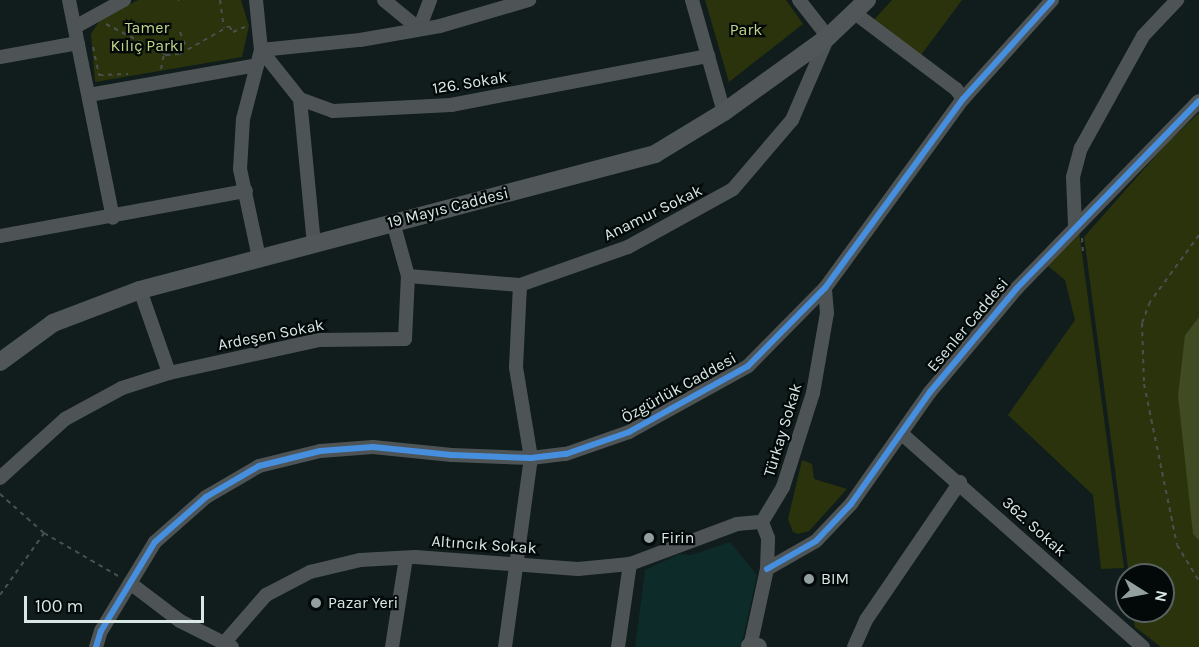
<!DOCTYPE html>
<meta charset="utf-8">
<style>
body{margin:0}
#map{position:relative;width:1199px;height:647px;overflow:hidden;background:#101d1c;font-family:Karla,sans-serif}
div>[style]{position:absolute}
.built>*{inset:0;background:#0c2b29}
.green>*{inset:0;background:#2a330b}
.forest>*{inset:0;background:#404b23}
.path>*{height:2px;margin-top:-1px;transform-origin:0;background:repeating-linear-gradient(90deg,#4a5050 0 4.5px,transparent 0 9px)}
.street>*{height:14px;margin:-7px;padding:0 7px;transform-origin:7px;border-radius:7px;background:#4e5455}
.secondary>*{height:18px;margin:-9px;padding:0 9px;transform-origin:9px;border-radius:9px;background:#515758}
.cycleway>*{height:6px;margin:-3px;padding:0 3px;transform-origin:3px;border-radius:3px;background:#468fdf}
.dots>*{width:16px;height:16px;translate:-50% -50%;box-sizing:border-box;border:3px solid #030909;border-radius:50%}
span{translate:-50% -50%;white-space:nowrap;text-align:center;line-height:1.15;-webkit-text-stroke:4.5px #030909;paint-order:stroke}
.park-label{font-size:16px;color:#c2d48a}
.street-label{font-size:16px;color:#d9e7e5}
.poi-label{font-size:16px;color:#d9e7e5}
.left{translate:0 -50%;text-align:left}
.north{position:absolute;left:1115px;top:563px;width:60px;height:60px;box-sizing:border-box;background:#030909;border:2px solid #596261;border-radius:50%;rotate:101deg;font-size:16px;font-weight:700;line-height:24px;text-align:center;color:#d9e7e5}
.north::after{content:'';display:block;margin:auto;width:21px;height:27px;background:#93a09f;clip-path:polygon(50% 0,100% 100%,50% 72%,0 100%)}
.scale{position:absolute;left:24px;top:596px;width:180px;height:27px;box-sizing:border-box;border:3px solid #d9e7e5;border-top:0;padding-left:8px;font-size:18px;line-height:21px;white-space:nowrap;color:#d9e7e5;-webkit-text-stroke:4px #030909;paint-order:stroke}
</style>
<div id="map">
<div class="built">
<i style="clip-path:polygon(730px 542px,757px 575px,741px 647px,635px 647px,645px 570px,679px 554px,691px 555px)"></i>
</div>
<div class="green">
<i style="clip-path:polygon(138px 0,241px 0,249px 26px,242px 57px,95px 82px,91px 34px,100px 20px)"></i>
<i style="clip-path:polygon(705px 0,786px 0,803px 24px,729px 82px)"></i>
<i style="clip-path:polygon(892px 0,962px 0,921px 55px,871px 23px)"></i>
<i style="clip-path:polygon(1199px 113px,1199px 317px,1185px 335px,1193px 534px,1199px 541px,1199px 647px,1161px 647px,1135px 627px,1133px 611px,1163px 611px,1163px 575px,1129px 575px,1084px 237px,1167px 143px)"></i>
<i style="clip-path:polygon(1079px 231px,1124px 568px,1101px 569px,1093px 495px,1008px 415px,1075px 320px,1065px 280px,1048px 266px)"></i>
<i style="clip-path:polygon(802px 460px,812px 464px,814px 479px,847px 489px,809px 531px,798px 534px,793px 532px,788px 519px)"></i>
</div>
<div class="forest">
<i style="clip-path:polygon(1199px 317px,1199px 541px,1193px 534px,1178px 396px,1185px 335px)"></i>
</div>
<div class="path">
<i style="left:178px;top:0;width:1px"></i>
<i style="left:220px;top:0;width:28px;rotate:82deg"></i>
<i style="left:106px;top:24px;width:68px;rotate:27.3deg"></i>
<i style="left:166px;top:55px;width:14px;rotate:-4deg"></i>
<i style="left:180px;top:54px;width:56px;rotate:-29.7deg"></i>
<i style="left:229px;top:26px;width:7px;rotate:56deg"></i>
<i style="left:233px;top:32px;width:13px;rotate:-23deg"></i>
<i style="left:180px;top:32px;width:18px;rotate:68deg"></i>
<i style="left:93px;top:47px;width:29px;rotate:78deg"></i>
<i style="left:99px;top:75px;width:29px;rotate:-2deg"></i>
<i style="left:161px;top:69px;width:15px;rotate:-79deg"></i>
<i style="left:1199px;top:235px;width:83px;rotate:126.2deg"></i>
<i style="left:1150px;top:302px;width:22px;rotate:111deg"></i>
<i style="left:1142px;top:323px;width:61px;rotate:88.1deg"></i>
<i style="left:1144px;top:384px;width:164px;rotate:78.4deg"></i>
<i style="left:1177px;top:545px;width:42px;rotate:58.6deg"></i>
<i style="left:1082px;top:238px;width:14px;rotate:86deg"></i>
<i style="left:0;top:494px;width:59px;rotate:41.6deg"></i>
<i style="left:44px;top:533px;width:88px;rotate:30.1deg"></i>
<i style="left:0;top:595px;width:76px;rotate:-54.6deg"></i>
</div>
<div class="street">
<i style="left:69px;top:0;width:222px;rotate:78.6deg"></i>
<i style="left:256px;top:0;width:50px;rotate:84.3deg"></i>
<i style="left:261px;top:50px;width:71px;rotate:104.6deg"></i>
<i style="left:243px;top:119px;width:50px;rotate:93.4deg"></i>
<i style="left:240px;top:169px;width:91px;rotate:77.9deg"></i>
<i style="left:384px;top:0;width:45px;rotate:39.6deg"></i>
<i style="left:419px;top:29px;width:31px;rotate:-69deg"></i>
<i style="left:692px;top:0;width:116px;rotate:74.1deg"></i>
<i style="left:856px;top:14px;width:125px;rotate:36.9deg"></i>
<i style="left:956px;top:89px;width:12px;rotate:55deg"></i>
<i style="left:75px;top:27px;width:56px;rotate:-28.9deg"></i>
<i style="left:261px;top:50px;width:63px;rotate:51.5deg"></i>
<i style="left:300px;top:99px;width:35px;rotate:20deg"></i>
<i style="left:333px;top:111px;width:118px;rotate:-2.9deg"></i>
<i style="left:451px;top:105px;width:262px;rotate:-10.8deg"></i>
<i style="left:261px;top:50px;width:100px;rotate:-5.8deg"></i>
<i style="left:360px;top:40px;width:81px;rotate:-9.9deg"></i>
<i style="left:440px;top:26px;width:93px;rotate:-16.3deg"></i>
<i style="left:0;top:57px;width:79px;rotate:-10.2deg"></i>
<i style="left:89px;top:95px;width:171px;rotate:-10.1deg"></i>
<i style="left:300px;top:99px;width:146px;rotate:84.5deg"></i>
<i style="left:1075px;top:225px;width:48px;rotate:-92.4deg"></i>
<i style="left:1073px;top:177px;width:30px;rotate:-75deg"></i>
<i style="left:1081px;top:148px;width:128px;rotate:-61deg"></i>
<i style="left:1143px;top:36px;width:50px;rotate:-46.6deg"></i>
<i style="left:0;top:236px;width:250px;rotate:-10.4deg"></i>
<i style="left:408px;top:276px;width:112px;rotate:4.6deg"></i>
<i style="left:520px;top:285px;width:114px;rotate:-19.4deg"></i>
<i style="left:628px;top:247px;width:120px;rotate:-28.9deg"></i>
<i style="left:733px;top:189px;width:91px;rotate:-49.5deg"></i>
<i style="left:792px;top:120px;width:90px;rotate:-66.6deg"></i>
<i style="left:828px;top:37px;width:47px;rotate:-128.1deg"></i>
<i style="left:140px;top:290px;width:88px;rotate:70.7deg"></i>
<i style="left:902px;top:434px;width:322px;rotate:41.5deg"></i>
<i style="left:0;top:478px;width:88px;rotate:-42.2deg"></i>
<i style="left:65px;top:419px;width:65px;rotate:-28.5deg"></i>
<i style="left:122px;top:388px;width:49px;rotate:-17.7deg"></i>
<i style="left:169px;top:373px;width:154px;rotate:-12.4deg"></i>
<i style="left:319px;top:340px;width:86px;rotate:-0.7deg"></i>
<i style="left:405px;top:339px;width:63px;rotate:-87.3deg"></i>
<i style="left:408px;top:276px;width:56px;rotate:-105.5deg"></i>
<i style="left:767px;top:569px;width:56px;rotate:-29.7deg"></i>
<i style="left:816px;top:541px;width:51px;rotate:-46.6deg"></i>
<i style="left:851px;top:504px;width:137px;rotate:-54.8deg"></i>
<i style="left:930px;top:392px;width:134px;rotate:-50.1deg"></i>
<i style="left:1016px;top:289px;width:262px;rotate:-45.8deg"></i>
<i style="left:130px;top:583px;width:63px;rotate:37.2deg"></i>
<i style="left:180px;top:621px;width:58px;rotate:26.6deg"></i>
<i style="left:224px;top:643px;width:64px;rotate:-48.8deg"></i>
<i style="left:266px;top:595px;width:50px;rotate:-27.6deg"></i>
<i style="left:310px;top:572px;width:51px;rotate:-13.5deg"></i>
<i style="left:360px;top:560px;width:55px;rotate:-3.1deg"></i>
<i style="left:415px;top:557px;width:163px;rotate:4.2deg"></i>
<i style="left:578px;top:569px;width:52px;rotate:-5.5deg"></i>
<i style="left:630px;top:564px;width:114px;rotate:-20.5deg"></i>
<i style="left:737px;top:524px;width:25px;rotate:-5deg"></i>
<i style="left:96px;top:647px;width:17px;rotate:-73deg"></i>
<i style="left:101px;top:631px;width:104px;rotate:-58.8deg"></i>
<i style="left:155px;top:542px;width:68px;rotate:-41.4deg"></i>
<i style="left:206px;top:497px;width:61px;rotate:-30.3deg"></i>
<i style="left:259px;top:466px;width:63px;rotate:-13.8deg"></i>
<i style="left:320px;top:451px;width:53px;rotate:-4.3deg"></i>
<i style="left:373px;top:447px;width:79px;rotate:5.8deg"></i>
<i style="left:452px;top:455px;width:79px;rotate:2.2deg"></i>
<i style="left:531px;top:458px;width:35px;rotate:-7deg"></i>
<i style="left:566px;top:454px;width:67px;rotate:-19.2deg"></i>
<i style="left:629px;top:432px;width:136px;rotate:-29deg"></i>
<i style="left:748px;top:366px;width:110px;rotate:-45.4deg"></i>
<i style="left:825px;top:288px;width:234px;rotate:-53.9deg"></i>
<i style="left:963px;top:99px;width:133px;rotate:-48deg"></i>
<i style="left:392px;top:647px;width:90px;rotate:-81.1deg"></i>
<i style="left:505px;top:647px;width:191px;rotate:-82.2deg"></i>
<i style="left:531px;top:458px;width:92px;rotate:-99.4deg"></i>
<i style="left:516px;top:367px;width:82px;rotate:-87.2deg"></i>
<i style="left:618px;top:647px;width:84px;rotate:-81.8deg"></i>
<i style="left:750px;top:647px;width:80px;rotate:-77.7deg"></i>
<i style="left:767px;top:569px;width:31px;rotate:-88deg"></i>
<i style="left:768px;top:538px;width:17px;rotate:-111deg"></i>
<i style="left:762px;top:522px;width:41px;rotate:-59deg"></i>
<i style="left:783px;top:487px;width:99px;rotate:-72.3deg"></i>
<i style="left:813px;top:393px;width:81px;rotate:-80.1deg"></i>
<i style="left:827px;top:313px;width:25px;rotate:-95deg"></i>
<i style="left:854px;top:647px;width:30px;rotate:-66deg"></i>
<i style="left:866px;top:620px;width:167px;rotate:-55.7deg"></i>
</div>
<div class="secondary">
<i style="left:0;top:362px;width:66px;rotate:-36.3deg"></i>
<i style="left:53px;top:323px;width:93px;rotate:-20.8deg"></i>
<i style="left:140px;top:290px;width:533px;rotate:-14.79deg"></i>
<i style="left:655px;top:154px;width:81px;rotate:-31.3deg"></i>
<i style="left:724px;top:112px;width:128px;rotate:-35.8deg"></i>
<i style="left:828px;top:37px;width:54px;rotate:-43.5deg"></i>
<i style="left:750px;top:646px;width:8px;rotate:7deg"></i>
</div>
<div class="cycleway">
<i style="left:767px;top:569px;width:56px;rotate:-29.7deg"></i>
<i style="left:816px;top:541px;width:51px;rotate:-46.6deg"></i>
<i style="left:851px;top:504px;width:137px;rotate:-54.8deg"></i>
<i style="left:930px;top:392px;width:134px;rotate:-50.1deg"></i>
<i style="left:1016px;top:289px;width:262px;rotate:-45.8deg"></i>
<i style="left:96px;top:647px;width:17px;rotate:-73deg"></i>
<i style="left:101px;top:631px;width:104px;rotate:-58.8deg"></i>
<i style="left:155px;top:542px;width:68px;rotate:-41.4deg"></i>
<i style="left:206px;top:497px;width:61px;rotate:-30.3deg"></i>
<i style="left:259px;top:466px;width:63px;rotate:-13.8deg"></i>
<i style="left:320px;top:451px;width:53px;rotate:-4.3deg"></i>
<i style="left:373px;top:447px;width:79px;rotate:5.8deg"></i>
<i style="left:452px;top:455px;width:79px;rotate:2.2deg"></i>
<i style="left:531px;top:458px;width:35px;rotate:-7deg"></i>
<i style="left:566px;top:454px;width:67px;rotate:-19.2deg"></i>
<i style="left:629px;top:432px;width:136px;rotate:-29deg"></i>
<i style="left:748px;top:366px;width:110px;rotate:-45.4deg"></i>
<i style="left:825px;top:288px;width:234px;rotate:-53.9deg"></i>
<i style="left:963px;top:99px;width:133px;rotate:-48deg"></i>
</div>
<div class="dots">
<i style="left:649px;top:538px;background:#93a09f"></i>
<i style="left:809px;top:579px;background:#93a09f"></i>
<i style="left:316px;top:603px;background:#93a09f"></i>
</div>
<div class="park-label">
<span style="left:147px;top:37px">Tamer<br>Kılıç Parkı</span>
<span style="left:746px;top:30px">Park</span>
</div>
<div class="street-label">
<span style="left:470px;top:83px;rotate:-9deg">126. Sokak</span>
<span style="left:448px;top:208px;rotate:-14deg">19 Mayıs Caddesi</span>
<span style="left:653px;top:213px;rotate:-26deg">Anamur Sokak</span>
<span style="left:968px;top:325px;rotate:-50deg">Esenler Caddesi</span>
<span style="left:271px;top:335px;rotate:-11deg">Ardeşen Sokak</span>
<span style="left:679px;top:388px;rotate:-29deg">Özgürlük Caddesi</span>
<span style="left:783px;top:430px;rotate:-73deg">Türkay Sokak</span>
<span style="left:1034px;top:527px;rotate:42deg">362. Sokak</span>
<span style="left:484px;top:545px;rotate:4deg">Altıncık Sokak</span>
</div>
<div class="poi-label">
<span class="left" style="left:661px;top:538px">Firin</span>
<span class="left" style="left:821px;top:579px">BIM</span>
<span class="left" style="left:328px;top:603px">Pazar Yeri</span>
</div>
<div class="north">N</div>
<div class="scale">100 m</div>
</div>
